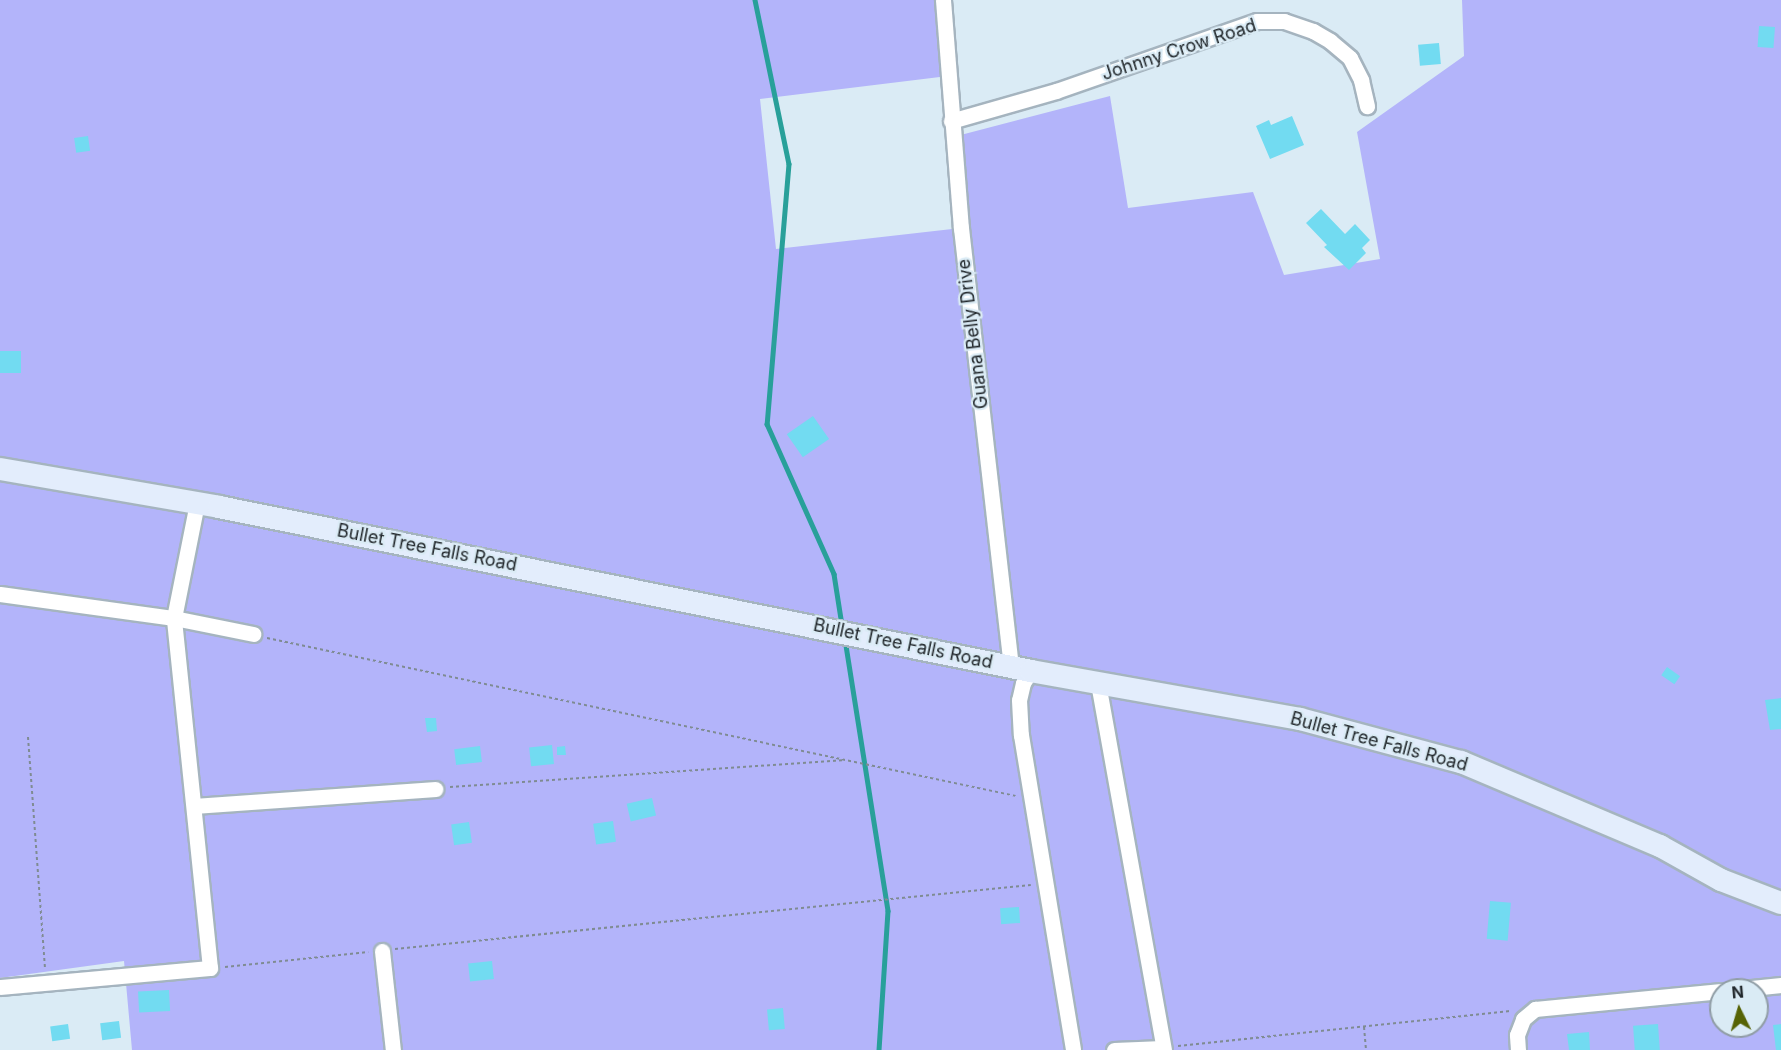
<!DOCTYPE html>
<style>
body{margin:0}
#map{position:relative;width:1781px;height:1050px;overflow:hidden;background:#daebf5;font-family:Inter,sans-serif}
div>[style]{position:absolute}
.green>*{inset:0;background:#b3b4fa}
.stream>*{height:4.5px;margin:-2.25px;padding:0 2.25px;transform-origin:2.25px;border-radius:2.25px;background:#28a09a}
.building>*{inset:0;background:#72dbf1;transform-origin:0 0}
.path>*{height:2px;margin-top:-1px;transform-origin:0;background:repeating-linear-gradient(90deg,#7f8b92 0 3px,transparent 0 6px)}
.roads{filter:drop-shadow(2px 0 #a5b4bf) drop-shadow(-2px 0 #a5b4bf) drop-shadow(0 2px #a5b4bf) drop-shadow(0 -2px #a5b4bf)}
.street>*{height:15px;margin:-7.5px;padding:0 7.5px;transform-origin:7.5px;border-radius:7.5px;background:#fff}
.secondary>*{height:22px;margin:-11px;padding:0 11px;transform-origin:11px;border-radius:11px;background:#e3edfc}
span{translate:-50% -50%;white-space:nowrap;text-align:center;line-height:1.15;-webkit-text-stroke:4.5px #daebf5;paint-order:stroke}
.street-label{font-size:18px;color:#22282c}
.north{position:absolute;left:1709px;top:978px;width:60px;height:60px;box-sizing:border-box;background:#daebf5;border:2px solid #909da5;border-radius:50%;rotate:355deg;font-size:16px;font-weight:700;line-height:24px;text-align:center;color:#22282c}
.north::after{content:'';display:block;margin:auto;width:21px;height:27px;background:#566305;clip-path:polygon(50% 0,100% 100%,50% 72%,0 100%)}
</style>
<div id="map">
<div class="green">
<i style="clip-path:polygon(evenodd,0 0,943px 0,948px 76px,760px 99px,776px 249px,961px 228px,953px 137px,1110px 96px,1128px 208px,1253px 192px,1284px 275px,1380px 259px,1357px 132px,1464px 56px,1462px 0,1781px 0,1781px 1050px,132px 1050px,124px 961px,0 978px,0 0,1721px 990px,1757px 990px,1757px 1026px,1721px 1026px,1721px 990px)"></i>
</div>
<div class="stream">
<i style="left:755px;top:0;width:167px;rotate:78.3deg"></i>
<i style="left:789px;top:164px;width:261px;rotate:94.8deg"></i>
<i style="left:767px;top:424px;width:164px;rotate:65.9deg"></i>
<i style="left:834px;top:574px;width:52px;rotate:81.1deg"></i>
<i style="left:845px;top:639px;width:275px;rotate:81deg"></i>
<i style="left:888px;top:911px;width:139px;rotate:93.7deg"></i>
</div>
<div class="building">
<i style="left:1759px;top:26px;width:16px;height:21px;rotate:4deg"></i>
<i style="left:1439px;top:43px;width:21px;height:21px;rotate:85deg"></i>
<i style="clip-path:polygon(1292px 116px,1304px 145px,1270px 159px,1256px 126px,1269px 120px,1271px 125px)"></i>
<i style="left:88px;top:136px;width:15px;height:14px;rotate:82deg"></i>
<i style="clip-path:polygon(1321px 209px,1345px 234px,1355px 224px,1370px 240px,1362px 248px,1366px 253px,1349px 270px,1324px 247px,1327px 245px,1306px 223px)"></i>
<i style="left:0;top:351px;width:21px;height:22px"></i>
<i style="left:813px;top:416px;width:28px;height:32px;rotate:55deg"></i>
<i style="left:1667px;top:667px;width:16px;height:10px;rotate:35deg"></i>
<i style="clip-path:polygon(1781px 698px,1781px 729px,1770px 730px,1765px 700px)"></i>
<i style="clip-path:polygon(425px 718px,436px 718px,437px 731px,427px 732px)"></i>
<i style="left:552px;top:745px;width:19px;height:23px;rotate:84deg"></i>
<i style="left:480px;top:746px;width:16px;height:26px;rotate:83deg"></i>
<i style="clip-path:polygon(565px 746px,566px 755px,557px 755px,557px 747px)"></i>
<i style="left:652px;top:798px;width:18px;height:26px;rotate:77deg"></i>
<i style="left:613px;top:821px;width:21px;height:20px;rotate:82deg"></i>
<i style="left:469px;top:822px;width:21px;height:18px;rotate:82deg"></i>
<i style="left:1490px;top:901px;width:21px;height:38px;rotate:5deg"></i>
<i style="left:1019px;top:907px;width:16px;height:19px;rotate:86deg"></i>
<i style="left:492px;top:961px;width:18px;height:24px;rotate:84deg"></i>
<i style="left:169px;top:990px;width:21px;height:31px;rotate:87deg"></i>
<i style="left:783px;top:1008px;width:21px;height:16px;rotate:85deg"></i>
<i style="left:119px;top:1021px;width:17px;height:19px;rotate:83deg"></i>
<i style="left:68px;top:1024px;width:15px;height:18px;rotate:82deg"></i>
<i style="left:1658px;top:1024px;width:26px;height:25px;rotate:86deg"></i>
<i style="clip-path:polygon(1781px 1024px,1781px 1050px,1776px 1050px,1773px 1025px)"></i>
<i style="clip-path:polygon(1589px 1032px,1590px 1050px,1569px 1050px,1567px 1034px)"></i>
</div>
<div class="path">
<i style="left:267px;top:638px;width:765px;rotate:11.91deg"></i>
<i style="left:28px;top:737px;width:232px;rotate:85.8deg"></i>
<i style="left:450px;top:787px;width:393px;rotate:-3.9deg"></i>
<i style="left:395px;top:949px;width:639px;rotate:-5.75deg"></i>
<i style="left:225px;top:967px;width:144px;rotate:-6deg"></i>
<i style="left:1364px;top:1027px;width:23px;rotate:85deg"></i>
<i style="left:1178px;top:1046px;width:334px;rotate:-6deg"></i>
</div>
<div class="roads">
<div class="street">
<i style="left:943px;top:0;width:229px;rotate:85.5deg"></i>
<i style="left:961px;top:228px;width:441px;rotate:83.5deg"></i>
<i style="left:951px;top:121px;width:109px;rotate:-15.9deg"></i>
<i style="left:1056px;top:91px;width:213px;rotate:-19.2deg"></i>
<i style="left:1257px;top:21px;width:27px"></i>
<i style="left:1284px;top:21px;width:31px;rotate:19deg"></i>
<i style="left:1313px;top:31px;width:20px;rotate:30deg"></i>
<i style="left:1330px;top:41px;width:26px;rotate:40deg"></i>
<i style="left:1350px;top:58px;width:25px;rotate:63deg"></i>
<i style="left:1361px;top:80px;width:27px;rotate:77deg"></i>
<i style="left:0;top:594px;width:176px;rotate:7.9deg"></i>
<i style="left:174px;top:618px;width:81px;rotate:11.4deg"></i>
<i style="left:1031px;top:671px;width:14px;rotate:124deg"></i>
<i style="left:1023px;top:683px;width:17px;rotate:103deg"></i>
<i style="left:1019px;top:700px;width:35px;rotate:87deg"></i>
<i style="left:1021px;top:735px;width:319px;rotate:80.6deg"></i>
<i style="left:1098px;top:683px;width:373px;rotate:79.8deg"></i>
<i style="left:194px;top:806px;width:242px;rotate:-4deg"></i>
<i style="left:382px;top:951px;width:100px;rotate:83.7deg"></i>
<i style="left:0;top:987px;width:211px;rotate:-5.2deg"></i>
<i style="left:210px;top:968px;width:352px;rotate:-95.9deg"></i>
<i style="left:174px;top:618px;width:117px;rotate:-78.7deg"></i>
<i style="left:1732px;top:990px;width:49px;rotate:-5.8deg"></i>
<i style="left:1114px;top:1050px;width:49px;rotate:-2.3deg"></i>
<i style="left:1518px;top:1050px;width:15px;rotate:-94deg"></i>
<i style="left:1517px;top:1035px;width:17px;rotate:-69deg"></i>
<i style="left:1523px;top:1019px;width:16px;rotate:-40deg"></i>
<i style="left:1535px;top:1009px;width:187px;rotate:-5.5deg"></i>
</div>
<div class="secondary">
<i style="left:0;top:469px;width:222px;rotate:9.8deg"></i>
<i style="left:219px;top:507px;width:828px;rotate:11.42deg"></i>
<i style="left:1031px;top:671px;width:273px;rotate:10.1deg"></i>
<i style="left:1300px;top:719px;width:167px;rotate:15deg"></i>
<i style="left:1461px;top:762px;width:216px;rotate:22.9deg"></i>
<i style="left:1660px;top:846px;width:70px;rotate:29.1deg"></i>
<i style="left:1721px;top:880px;width:64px;rotate:21deg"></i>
</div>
</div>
<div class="street-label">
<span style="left:1179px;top:50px;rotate:-18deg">Johnny Crow Road</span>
<span style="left:973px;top:334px;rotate:-97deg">Guana Belly Drive</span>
<span style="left:427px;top:548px;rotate:11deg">Bullet Tree Falls Road</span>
<span style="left:903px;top:644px;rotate:12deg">Bullet Tree Falls Road</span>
<span style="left:1379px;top:742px;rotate:15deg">Bullet Tree Falls Road</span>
</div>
<div class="north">N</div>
</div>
